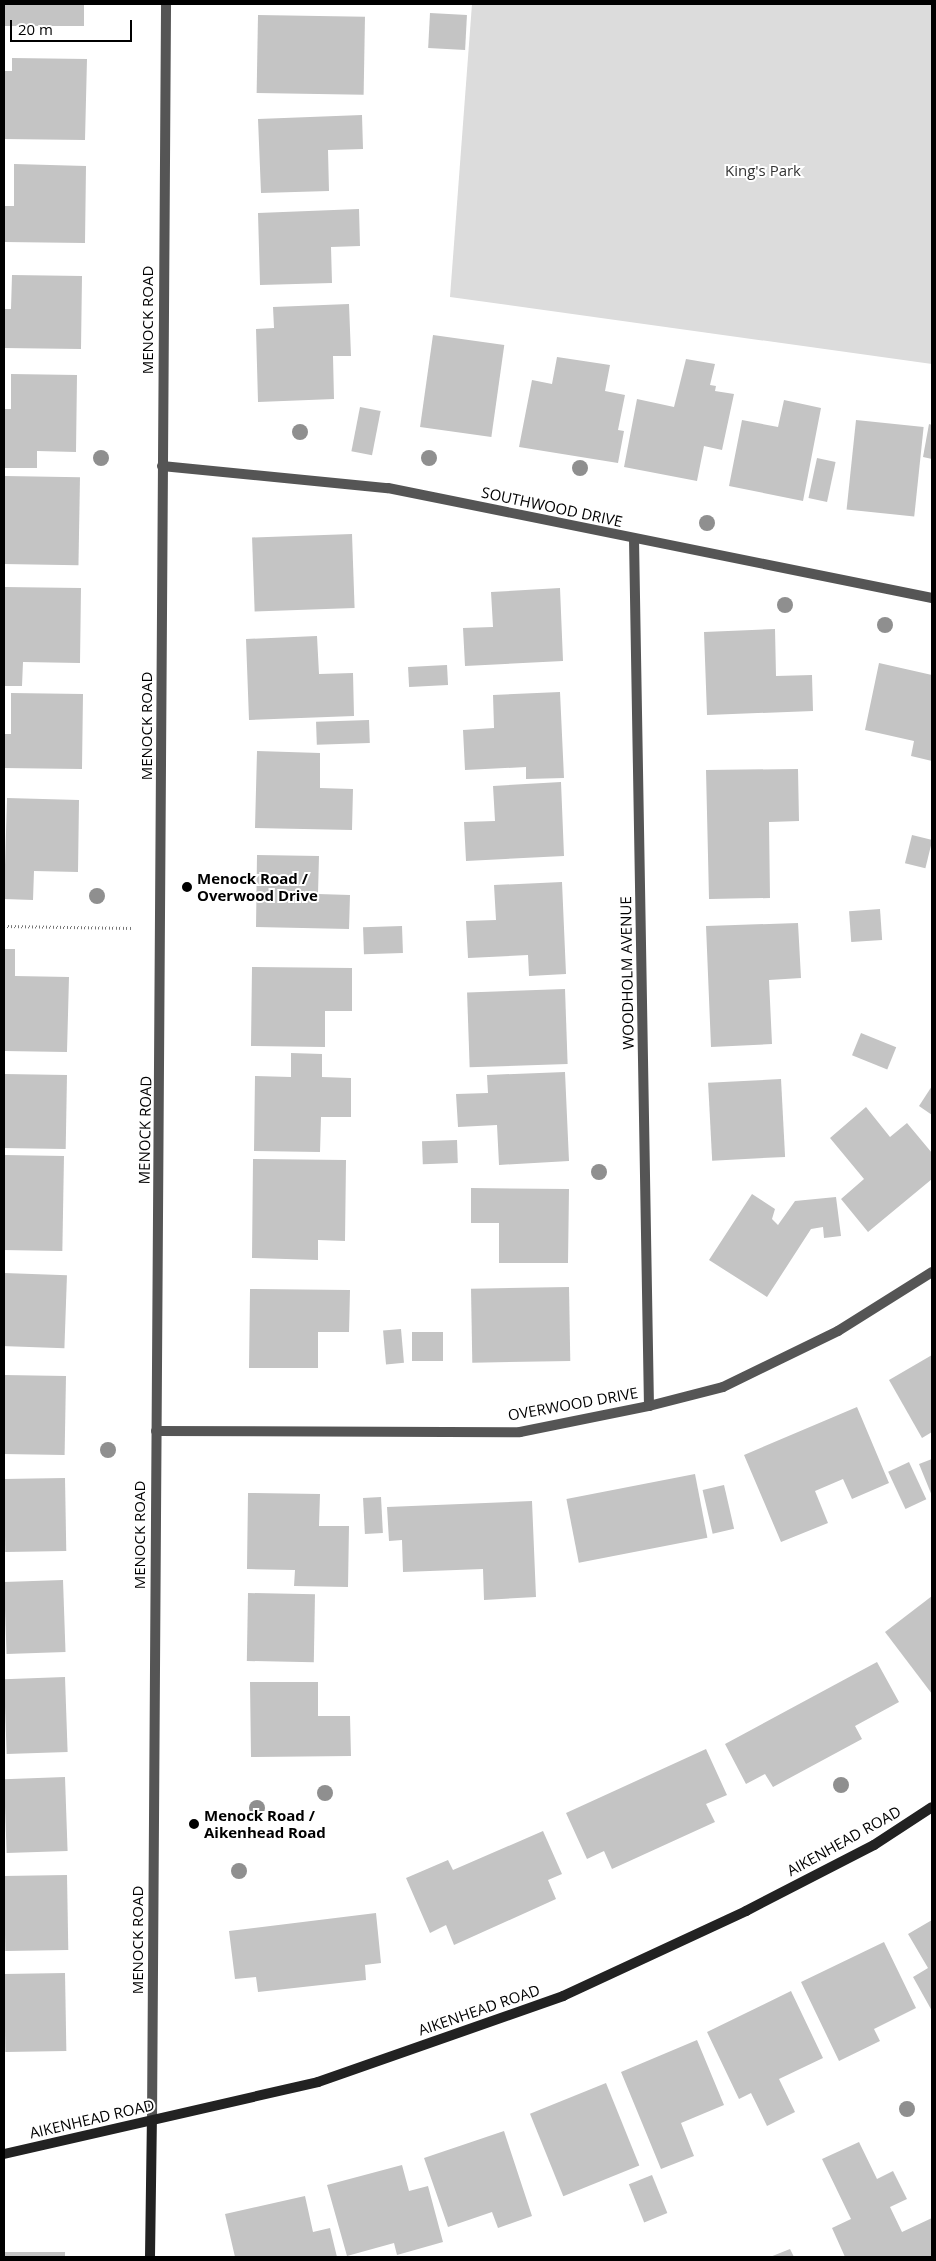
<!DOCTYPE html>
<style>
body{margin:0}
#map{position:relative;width:936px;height:2261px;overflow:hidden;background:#fff;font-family:"Open Sans",sans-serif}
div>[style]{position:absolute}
.green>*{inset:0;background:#dcdcdc}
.building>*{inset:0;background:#c4c4c4;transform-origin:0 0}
.path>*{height:3px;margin-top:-1.5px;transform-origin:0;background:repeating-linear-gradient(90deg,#777 0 1px,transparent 0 3.5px)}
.minor>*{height:10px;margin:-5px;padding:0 5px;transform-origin:5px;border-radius:5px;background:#555}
.tertiary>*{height:10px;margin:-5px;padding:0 5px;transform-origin:5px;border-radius:5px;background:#555}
.secondary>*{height:10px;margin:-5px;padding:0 5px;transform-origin:5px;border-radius:5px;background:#222}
.trees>*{width:16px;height:16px;margin:-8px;border-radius:50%;background:#8f8f8f}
.dots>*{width:14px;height:14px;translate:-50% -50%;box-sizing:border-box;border:2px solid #fff;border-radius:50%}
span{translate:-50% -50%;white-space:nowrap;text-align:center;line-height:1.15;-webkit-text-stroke:4px #fff;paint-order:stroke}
.park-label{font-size:15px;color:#333}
.street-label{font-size:15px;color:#000}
.poi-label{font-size:15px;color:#000;font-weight:700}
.left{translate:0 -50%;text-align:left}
.frame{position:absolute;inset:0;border:5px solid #000;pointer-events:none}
.scale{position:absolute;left:10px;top:20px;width:122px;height:22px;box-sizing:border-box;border:2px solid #000;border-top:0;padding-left:6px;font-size:15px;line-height:18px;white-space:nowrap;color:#000;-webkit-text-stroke:4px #fff;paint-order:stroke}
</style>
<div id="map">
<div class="green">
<i style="clip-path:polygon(472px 4px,932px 4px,932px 364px,450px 297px)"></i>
</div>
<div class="building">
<i style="left:4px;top:4px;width:80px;height:22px"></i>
<i style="left:430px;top:13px;width:37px;height:35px;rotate:3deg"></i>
<i style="left:258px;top:15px;width:107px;height:78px;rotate:1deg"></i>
<i style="clip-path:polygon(12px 58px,87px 59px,85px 140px,4px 139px,4px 71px,12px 71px)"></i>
<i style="clip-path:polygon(362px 115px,363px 149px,328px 150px,329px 191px,261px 193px,258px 119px)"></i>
<i style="clip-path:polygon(14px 164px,86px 166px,85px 243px,4px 242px,4px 206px,14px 206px)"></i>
<i style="clip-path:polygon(359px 209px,360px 246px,331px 247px,332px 283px,260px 285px,258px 213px)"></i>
<i style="clip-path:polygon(12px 275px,82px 276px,81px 349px,4px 348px,4px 309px,11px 309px)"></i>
<i style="clip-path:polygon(349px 304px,351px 356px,333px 356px,334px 399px,258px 402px,256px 329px,274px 328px,273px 307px)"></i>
<i style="left:433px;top:335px;width:72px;height:93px;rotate:8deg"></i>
<i style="clip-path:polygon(557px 357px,610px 365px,605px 391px,625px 395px,618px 430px,624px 431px,618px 463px,519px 447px,532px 380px,552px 384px)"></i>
<i style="clip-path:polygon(686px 359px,715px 364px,710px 385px,716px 386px,715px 391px,734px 394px,722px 450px,704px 446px,697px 481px,624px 467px,637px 399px,674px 407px)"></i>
<i style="clip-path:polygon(11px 374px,77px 375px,76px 452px,37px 451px,37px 468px,4px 468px,4px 409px,11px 409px)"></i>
<i style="clip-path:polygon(784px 400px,821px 408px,803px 501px,729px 486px,742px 420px,778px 427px)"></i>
<i style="left:360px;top:407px;width:21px;height:45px;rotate:11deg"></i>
<i style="left:856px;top:420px;width:68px;height:90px;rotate:6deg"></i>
<i style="clip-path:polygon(929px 424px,932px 425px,932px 459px,923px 457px)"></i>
<i style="left:817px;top:458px;width:19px;height:41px;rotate:12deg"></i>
<i style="left:5px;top:476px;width:75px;height:88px;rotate:1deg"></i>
<i style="left:352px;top:534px;width:74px;height:100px;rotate:88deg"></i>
<i style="clip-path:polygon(4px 587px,81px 588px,80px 663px,23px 662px,22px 686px,4px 686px)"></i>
<i style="clip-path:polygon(560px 588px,563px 661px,465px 666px,463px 628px,493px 627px,491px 592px)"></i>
<i style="clip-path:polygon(775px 629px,776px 676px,812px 675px,813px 711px,707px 715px,704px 632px)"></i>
<i style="clip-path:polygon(317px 636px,319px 674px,353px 673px,354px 716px,249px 720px,246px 639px)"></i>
<i style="clip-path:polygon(879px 663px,932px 675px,932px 761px,911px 756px,914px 741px,865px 730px)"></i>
<i style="left:447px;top:665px;width:20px;height:39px;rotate:87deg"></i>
<i style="clip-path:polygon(560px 692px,564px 778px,526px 779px,526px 767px,465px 770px,463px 730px,494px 728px,493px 695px)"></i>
<i style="clip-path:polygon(11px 693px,83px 694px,82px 769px,4px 768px,4px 734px,11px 734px)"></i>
<i style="left:369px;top:720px;width:23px;height:53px;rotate:88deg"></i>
<i style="clip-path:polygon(257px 751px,320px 753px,320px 788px,353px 789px,352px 830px,255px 828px)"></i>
<i style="clip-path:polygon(798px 769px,799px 821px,769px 822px,770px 898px,709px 899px,706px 770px)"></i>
<i style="clip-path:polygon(561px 782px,564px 856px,466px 861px,464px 822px,495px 821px,493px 786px)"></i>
<i style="clip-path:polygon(7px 798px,79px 800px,78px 872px,34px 871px,33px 900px,4px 899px)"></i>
<i style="left:912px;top:835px;width:21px;height:29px;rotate:14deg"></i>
<i style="clip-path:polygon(257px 855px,319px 856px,318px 894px,350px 895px,349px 929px,256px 927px)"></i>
<i style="clip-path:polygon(562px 882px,566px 974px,529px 976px,528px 955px,468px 958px,466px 921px,496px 920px,494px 885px)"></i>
<i style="left:880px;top:909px;width:31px;height:31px;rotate:86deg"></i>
<i style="clip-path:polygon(798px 923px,801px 978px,769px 980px,772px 1044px,711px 1047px,706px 926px)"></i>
<i style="left:402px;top:926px;width:27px;height:39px;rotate:88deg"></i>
<i style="clip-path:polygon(4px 949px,15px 949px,15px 976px,69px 977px,67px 1052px,4px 1051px)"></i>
<i style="clip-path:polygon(252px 967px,352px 968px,352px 1011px,325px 1011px,325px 1047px,251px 1046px)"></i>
<i style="left:565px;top:989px;width:75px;height:98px;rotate:88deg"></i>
<i style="left:861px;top:1033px;width:38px;height:24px;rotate:22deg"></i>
<i style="clip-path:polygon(291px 1053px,322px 1054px,322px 1077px,351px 1078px,351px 1117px,321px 1117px,320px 1152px,254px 1151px,255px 1076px,291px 1077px)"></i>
<i style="clip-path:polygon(565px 1072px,569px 1161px,499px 1165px,497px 1125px,458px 1127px,456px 1094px,488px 1093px,487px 1075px)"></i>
<i style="left:4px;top:1074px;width:63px;height:74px;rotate:1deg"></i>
<i style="left:781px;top:1079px;width:78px;height:73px;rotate:87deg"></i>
<i style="clip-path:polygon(932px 1086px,932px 1115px,919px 1106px)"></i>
<i style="clip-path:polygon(866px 1107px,890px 1137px,907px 1123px,932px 1153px,932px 1179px,868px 1232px,841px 1199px,864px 1179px,830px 1138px)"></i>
<i style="left:457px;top:1140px;width:23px;height:35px;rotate:88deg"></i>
<i style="left:4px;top:1155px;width:60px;height:95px;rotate:1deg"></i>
<i style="clip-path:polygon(253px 1159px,346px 1160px,345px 1241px,318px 1240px,318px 1260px,252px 1258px)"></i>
<i style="clip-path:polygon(471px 1188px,569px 1189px,568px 1263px,499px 1263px,499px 1223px,471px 1223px)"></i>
<i style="clip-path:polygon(752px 1194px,775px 1209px,772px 1219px,778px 1225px,795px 1201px,836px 1197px,841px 1236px,824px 1238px,823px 1227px,811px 1229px,767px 1297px,709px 1260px)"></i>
<i style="left:4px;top:1273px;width:63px;height:73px;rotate:2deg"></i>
<i style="left:569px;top:1287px;width:74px;height:98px;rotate:89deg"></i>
<i style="clip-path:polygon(250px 1289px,350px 1290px,349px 1332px,318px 1332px,318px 1368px,249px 1368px)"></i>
<i style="left:401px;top:1329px;width:34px;height:18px;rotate:85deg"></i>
<i style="left:443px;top:1332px;width:29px;height:31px;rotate:90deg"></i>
<i style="clip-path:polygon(932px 1355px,932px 1432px,922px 1438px,889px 1380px)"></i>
<i style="left:4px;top:1375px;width:62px;height:79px;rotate:1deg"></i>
<i style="clip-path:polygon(857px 1407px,889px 1483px,852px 1499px,843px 1479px,815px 1491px,828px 1523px,781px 1542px,744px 1455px)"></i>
<i style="clip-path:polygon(932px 1459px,932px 1496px,919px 1464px)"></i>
<i style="left:909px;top:1462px;width:41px;height:23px;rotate:65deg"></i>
<i style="left:695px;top:1474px;width:65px;height:131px;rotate:79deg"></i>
<i style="left:65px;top:1478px;width:73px;height:61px;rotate:89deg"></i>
<i style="left:724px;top:1485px;width:45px;height:22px;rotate:77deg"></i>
<i style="clip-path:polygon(248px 1493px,320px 1494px,319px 1526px,349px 1526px,348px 1587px,294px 1586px,295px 1570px,247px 1569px)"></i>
<i style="left:381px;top:1497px;width:36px;height:18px;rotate:87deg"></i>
<i style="clip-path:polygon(532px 1501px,536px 1597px,484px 1600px,483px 1569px,403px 1572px,402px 1540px,389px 1541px,387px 1507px)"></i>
<i style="left:63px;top:1580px;width:72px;height:59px;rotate:88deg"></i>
<i style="left:248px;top:1593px;width:67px;height:68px;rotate:1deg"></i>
<i style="clip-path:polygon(932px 1596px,932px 1694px,885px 1632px)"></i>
<i style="clip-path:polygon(877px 1662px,899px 1702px,855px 1726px,862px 1739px,773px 1787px,765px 1774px,746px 1784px,725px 1744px)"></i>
<i style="left:65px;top:1677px;width:75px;height:61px;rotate:88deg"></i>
<i style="clip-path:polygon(250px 1682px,318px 1682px,318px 1716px,350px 1716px,351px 1756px,251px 1757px)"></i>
<i style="clip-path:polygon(706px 1749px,727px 1795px,706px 1804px,715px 1822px,612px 1869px,604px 1851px,587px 1859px,566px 1813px)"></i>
<i style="left:65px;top:1777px;width:74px;height:61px;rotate:88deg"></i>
<i style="clip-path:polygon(543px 1831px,562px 1874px,548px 1880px,556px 1899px,454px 1945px,446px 1925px,430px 1933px,406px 1878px,448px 1860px,453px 1870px)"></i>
<i style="left:67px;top:1875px;width:75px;height:63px;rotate:89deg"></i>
<i style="clip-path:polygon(376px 1913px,381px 1963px,365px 1965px,366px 1980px,258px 1992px,256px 1977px,235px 1979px,229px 1931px)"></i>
<i style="clip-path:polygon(932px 1920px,932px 2011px,913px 1977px,928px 1968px,908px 1934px)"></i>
<i style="clip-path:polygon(884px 1942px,916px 2008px,874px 2029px,880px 2041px,839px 2061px,801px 1982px)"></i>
<i style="left:65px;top:1973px;width:78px;height:61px;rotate:89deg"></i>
<i style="clip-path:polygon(791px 1991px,823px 2058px,779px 2079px,795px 2112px,767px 2126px,751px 2093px,739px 2099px,707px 2032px)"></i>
<i style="clip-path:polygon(697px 2040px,724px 2105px,681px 2123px,694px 2156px,661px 2169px,621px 2072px)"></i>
<i style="left:606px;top:2083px;width:89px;height:82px;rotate:68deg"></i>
<i style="clip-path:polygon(504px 2131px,532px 2216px,498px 2228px,492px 2212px,448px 2227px,424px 2158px)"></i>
<i style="clip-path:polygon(859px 2142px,877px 2179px,893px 2171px,907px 2199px,890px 2207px,902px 2232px,932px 2218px,932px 2257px,845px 2257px,832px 2228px,851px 2219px,822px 2159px)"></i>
<i style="clip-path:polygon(402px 2165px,409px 2191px,428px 2186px,443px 2242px,397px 2255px,394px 2243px,347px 2256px,327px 2185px)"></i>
<i style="left:652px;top:2175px;width:41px;height:25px;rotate:68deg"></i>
<i style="clip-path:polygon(305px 2196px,313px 2232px,330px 2228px,337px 2257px,235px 2257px,225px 2214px)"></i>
<i style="clip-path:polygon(790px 2249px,794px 2257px,770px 2257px)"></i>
<i style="left:4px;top:2252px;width:61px;height:5px"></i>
</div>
<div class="path">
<i style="left:4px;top:926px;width:129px;rotate:0.9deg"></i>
</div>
<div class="minor">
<i style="left:162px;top:466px;width:227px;rotate:5.6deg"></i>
<i style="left:388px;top:488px;width:555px;rotate:11.43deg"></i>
<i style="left:634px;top:539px;width:867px;rotate:89.01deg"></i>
<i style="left:156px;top:1431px;width:364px;rotate:0.2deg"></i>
<i style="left:520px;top:1432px;width:132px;rotate:-11.4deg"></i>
<i style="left:649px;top:1406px;width:76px;rotate:-14.4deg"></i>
<i style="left:723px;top:1387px;width:128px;rotate:-26deg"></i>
<i style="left:838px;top:1331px;width:111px;rotate:-32.1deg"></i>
</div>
<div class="tertiary">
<i style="left:152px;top:2121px;width:2117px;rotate:-89.62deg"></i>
</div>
<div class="secondary">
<i style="left:4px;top:2154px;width:322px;rotate:-12.9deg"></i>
<i style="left:318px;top:2082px;width:260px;rotate:-19.3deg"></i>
<i style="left:563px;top:1996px;width:202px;rotate:-24.9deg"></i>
<i style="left:746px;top:1911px;width:144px;rotate:-27.3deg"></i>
<i style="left:874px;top:1845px;width:69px;rotate:-33.2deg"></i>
<i style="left:150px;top:2257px;width:136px;rotate:-89.2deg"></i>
</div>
<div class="trees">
<i style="left:300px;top:432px"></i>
<i style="left:101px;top:458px"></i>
<i style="left:429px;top:458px"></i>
<i style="left:580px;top:468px"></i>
<i style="left:707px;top:523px"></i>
<i style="left:785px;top:605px"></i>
<i style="left:885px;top:625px"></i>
<i style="left:97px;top:896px"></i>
<i style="left:599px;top:1172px"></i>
<i style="left:108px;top:1450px"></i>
<i style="left:841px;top:1785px"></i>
<i style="left:325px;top:1793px"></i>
<i style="left:257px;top:1808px"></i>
<i style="left:239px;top:1871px"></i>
<i style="left:907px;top:2109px"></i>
</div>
<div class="dots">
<i style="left:187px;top:887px;background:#000"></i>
<i style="left:194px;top:1824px;background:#000"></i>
</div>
<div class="park-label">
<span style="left:763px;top:171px">King's Park</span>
</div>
<div class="street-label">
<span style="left:148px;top:320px;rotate:-90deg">MENOCK ROAD</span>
<span style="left:552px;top:507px;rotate:12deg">SOUTHWOOD DRIVE</span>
<span style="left:147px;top:726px;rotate:-90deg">MENOCK ROAD</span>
<span style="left:627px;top:973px;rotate:-91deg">WOODHOLM AVENUE</span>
<span style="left:145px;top:1130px;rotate:-89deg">MENOCK ROAD</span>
<span style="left:573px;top:1404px;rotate:-10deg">OVERWOOD DRIVE</span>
<span style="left:140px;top:1535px;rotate:-90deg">MENOCK ROAD</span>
<span style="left:844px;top:1841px;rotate:-29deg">AIKENHEAD ROAD</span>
<span style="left:138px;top:1940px;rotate:-90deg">MENOCK ROAD</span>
<span style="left:479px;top:2010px;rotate:-19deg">AIKENHEAD ROAD</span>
<span style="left:92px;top:2119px;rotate:-13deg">AIKENHEAD ROAD</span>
</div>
<div class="poi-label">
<span class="left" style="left:197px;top:887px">Menock Road /<br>Overwood Drive</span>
<span class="left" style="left:204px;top:1824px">Menock Road /<br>Aikenhead Road</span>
</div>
<div class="frame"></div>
<div class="scale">20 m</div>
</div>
